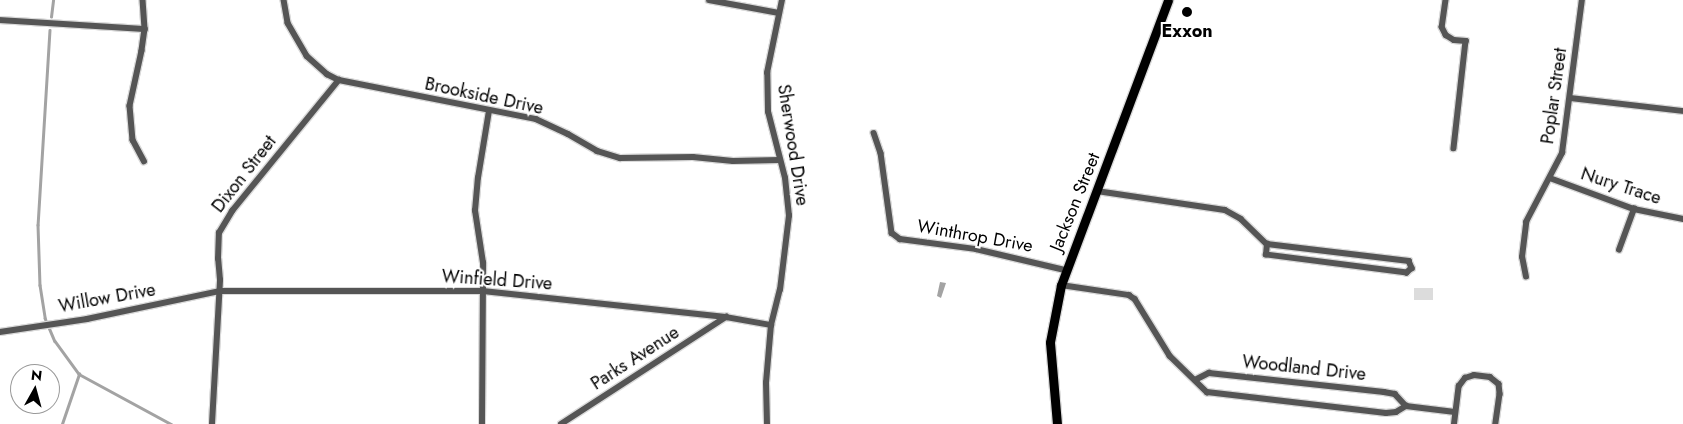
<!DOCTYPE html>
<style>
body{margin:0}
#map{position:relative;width:1683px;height:424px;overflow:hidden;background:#fff;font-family:Jost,sans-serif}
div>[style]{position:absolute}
.green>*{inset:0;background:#dcdcdc;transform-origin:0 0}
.water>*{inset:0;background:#a3a3a3}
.stream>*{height:2.5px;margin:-1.25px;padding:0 1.25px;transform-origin:1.25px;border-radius:1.25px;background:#a3a3a3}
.roads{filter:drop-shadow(1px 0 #dbdbdb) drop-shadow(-1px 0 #dbdbdb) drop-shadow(0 1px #dbdbdb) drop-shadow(0 -1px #dbdbdb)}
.minor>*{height:5.5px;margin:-2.75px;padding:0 2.75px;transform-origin:2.75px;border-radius:2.75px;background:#555}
.primary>*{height:9px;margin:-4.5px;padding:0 4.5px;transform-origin:4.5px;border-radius:4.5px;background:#000}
.dots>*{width:14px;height:14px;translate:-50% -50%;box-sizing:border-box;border:2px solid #fff;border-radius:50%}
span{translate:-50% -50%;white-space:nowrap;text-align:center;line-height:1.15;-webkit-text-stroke:4px #fff;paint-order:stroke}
.poi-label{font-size:18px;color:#000;font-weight:700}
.street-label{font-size:18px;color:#000}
.north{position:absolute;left:10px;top:364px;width:50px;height:50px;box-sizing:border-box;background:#fff;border:1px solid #999;border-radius:50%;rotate:7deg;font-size:14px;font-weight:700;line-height:20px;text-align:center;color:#000}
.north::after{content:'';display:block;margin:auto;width:18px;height:22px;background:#000;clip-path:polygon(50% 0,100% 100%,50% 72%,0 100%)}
</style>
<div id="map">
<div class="green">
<i style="left:1433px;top:288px;width:12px;height:19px;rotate:90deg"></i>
</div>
<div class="water">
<i style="clip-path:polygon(940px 282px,946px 283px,941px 298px,937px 296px)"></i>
</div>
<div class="stream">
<i style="left:51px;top:17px;width:17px;rotate:-83deg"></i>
<i style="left:50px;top:30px;width:195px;rotate:93.5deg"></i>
<i style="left:38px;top:225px;width:60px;rotate:88.1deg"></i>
<i style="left:40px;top:285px;width:33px;rotate:81deg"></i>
<i style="left:45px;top:318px;width:25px;rotate:67deg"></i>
<i style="left:55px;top:341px;width:41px;rotate:54deg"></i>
<i style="left:79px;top:374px;width:105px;rotate:28.5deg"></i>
<i style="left:62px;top:424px;width:53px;rotate:-71.2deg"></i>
</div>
<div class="roads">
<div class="minor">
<i style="left:143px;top:0;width:29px;rotate:86deg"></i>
<i style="left:145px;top:29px;width:22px;rotate:98deg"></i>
<i style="left:142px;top:51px;width:56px;rotate:102.3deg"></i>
<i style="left:130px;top:106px;width:34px;rotate:85deg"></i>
<i style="left:133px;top:140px;width:24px;rotate:62deg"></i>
<i style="left:284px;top:0;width:23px;rotate:80deg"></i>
<i style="left:288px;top:23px;width:38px;rotate:60deg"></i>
<i style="left:307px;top:56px;width:27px;rotate:42deg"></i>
<i style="left:327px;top:74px;width:13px;rotate:27deg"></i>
<i style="left:339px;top:80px;width:201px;rotate:11.2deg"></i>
<i style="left:536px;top:119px;width:35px;rotate:25deg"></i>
<i style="left:568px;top:134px;width:34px;rotate:30deg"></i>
<i style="left:597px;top:151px;width:24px;rotate:17deg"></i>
<i style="left:620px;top:158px;width:73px;rotate:-0.8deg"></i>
<i style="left:693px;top:157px;width:40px;rotate:5.7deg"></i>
<i style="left:733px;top:161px;width:46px;rotate:-1.2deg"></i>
<i style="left:709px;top:0;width:71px;rotate:10.5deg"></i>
<i style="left:1446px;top:0;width:27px;rotate:98deg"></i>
<i style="left:1442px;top:27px;width:9px;rotate:63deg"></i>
<i style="left:1446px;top:35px;width:9px;rotate:32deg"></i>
<i style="left:1454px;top:40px;width:12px;rotate:5deg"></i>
<i style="left:1466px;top:41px;width:108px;rotate:96.4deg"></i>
<i style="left:0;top:20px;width:145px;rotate:3.6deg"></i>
<i style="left:1571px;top:98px;width:113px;rotate:6.6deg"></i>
<i style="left:874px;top:133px;width:21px;rotate:71deg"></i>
<i style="left:881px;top:153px;width:81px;rotate:82.2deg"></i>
<i style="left:892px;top:233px;width:10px;rotate:37deg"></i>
<i style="left:900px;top:239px;width:77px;rotate:7.5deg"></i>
<i style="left:976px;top:249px;width:91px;rotate:13.3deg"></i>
<i style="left:1550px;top:178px;width:90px;rotate:20.3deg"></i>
<i style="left:1634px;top:209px;width:50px;rotate:11.5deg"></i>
<i style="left:1097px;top:191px;width:129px;rotate:8.4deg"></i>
<i style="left:1225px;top:210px;width:18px;rotate:29deg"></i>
<i style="left:1241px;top:219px;width:36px;rotate:44deg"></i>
<i style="left:1267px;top:244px;width:143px;rotate:6.8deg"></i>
<i style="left:1409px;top:261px;width:8px;rotate:67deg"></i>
<i style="left:1412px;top:268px;width:7px;rotate:135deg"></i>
<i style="left:1407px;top:273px;width:142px;rotate:-172.7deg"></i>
<i style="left:1266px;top:255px;width:11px;rotate:-85deg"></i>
<i style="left:1619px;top:250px;width:44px;rotate:-69.9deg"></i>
<i style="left:1526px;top:277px;width:20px;rotate:-101deg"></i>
<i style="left:1522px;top:257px;width:35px;rotate:-83deg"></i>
<i style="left:1526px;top:222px;width:78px;rotate:-62.4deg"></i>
<i style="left:1562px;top:153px;width:154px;rotate:-82.6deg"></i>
<i style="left:1061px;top:285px;width:69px;rotate:8.4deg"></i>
<i style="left:1129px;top:295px;width:7px;rotate:34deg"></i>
<i style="left:1135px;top:299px;width:67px;rotate:58.4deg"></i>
<i style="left:1170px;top:356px;width:52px;rotate:44.2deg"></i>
<i style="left:1207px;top:392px;width:180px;rotate:6.7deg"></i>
<i style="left:1386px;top:413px;width:10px;rotate:-6deg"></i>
<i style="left:1396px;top:412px;width:12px;rotate:-31deg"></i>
<i style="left:1406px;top:406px;width:49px;rotate:7deg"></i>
<i style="left:0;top:332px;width:88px;rotate:-8.5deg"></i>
<i style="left:87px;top:319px;width:136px;rotate:-11.9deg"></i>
<i style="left:220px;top:291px;width:263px"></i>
<i style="left:483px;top:291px;width:244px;rotate:6.1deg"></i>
<i style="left:726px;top:317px;width:46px;rotate:10.1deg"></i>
<i style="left:1195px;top:380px;width:16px;rotate:-27deg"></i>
<i style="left:1209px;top:373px;width:176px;rotate:6.2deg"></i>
<i style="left:1384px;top:392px;width:11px;rotate:10deg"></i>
<i style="left:1395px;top:394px;width:16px;rotate:47deg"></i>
<i style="left:212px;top:424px;width:144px;rotate:-86.8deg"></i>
<i style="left:220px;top:280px;width:21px;rotate:-95deg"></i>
<i style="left:218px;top:259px;width:26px;rotate:-88deg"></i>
<i style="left:219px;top:233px;width:26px;rotate:-59deg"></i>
<i style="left:232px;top:211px;width:169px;rotate:-50.8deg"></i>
<i style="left:482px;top:424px;width:161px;rotate:-89.6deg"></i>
<i style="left:483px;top:263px;width:53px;rotate:-98.7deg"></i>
<i style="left:475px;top:211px;width:33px;rotate:-85deg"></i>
<i style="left:478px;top:178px;width:68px;rotate:-80.7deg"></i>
<i style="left:561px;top:424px;width:197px;rotate:-33deg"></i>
<i style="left:767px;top:424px;width:41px;rotate:-91.4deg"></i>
<i style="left:766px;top:383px;width:58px;rotate:-85.1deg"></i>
<i style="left:771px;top:325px;width:36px;rotate:-76deg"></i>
<i style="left:780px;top:290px;width:75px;rotate:-83.1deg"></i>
<i style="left:789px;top:216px;width:38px;rotate:-96deg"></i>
<i style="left:785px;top:178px;width:68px;rotate:-104.4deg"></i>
<i style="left:768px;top:112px;width:39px;rotate:-91deg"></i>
<i style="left:767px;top:73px;width:75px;rotate:-78.4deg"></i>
<i style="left:1454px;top:424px;width:38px;rotate:-83deg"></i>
<i style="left:1459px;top:386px;width:10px;rotate:-53deg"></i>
<i style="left:1465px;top:378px;width:9px;rotate:-18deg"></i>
<i style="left:1474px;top:375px;width:16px;rotate:7deg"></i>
<i style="left:1490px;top:377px;width:11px;rotate:38deg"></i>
<i style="left:1499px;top:384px;width:10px;rotate:84deg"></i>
<i style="left:1500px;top:394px;width:30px;rotate:98deg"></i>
</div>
<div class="primary">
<i style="left:1057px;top:424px;width:82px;rotate:-94.9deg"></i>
<i style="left:1050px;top:342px;width:58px;rotate:-79.1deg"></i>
<i style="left:1061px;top:285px;width:304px;rotate:-69.4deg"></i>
</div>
</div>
<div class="dots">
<i style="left:1187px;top:12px;background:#000"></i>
</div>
<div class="poi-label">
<span style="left:1187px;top:31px">Exxon</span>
</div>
<div class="street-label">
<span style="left:484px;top:96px;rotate:12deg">Brookside Drive</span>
<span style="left:1554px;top:96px;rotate:-82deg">Poplar Street</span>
<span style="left:793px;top:145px;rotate:81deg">Sherwood Drive</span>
<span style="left:244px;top:174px;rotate:-52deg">Dixon Street</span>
<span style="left:1621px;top:186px;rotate:18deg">Nury Trace</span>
<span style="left:1075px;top:202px;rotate:-68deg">Jackson Street</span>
<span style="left:975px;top:236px;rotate:10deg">Winthrop Drive</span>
<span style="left:497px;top:280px;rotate:4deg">Winfield Drive</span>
<span style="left:107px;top:298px;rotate:-10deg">Willow Drive</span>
<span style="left:635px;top:358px;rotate:-33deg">Parks Avenue</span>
<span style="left:1304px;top:368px;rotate:6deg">Woodland Drive</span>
</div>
<div class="north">N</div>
</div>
